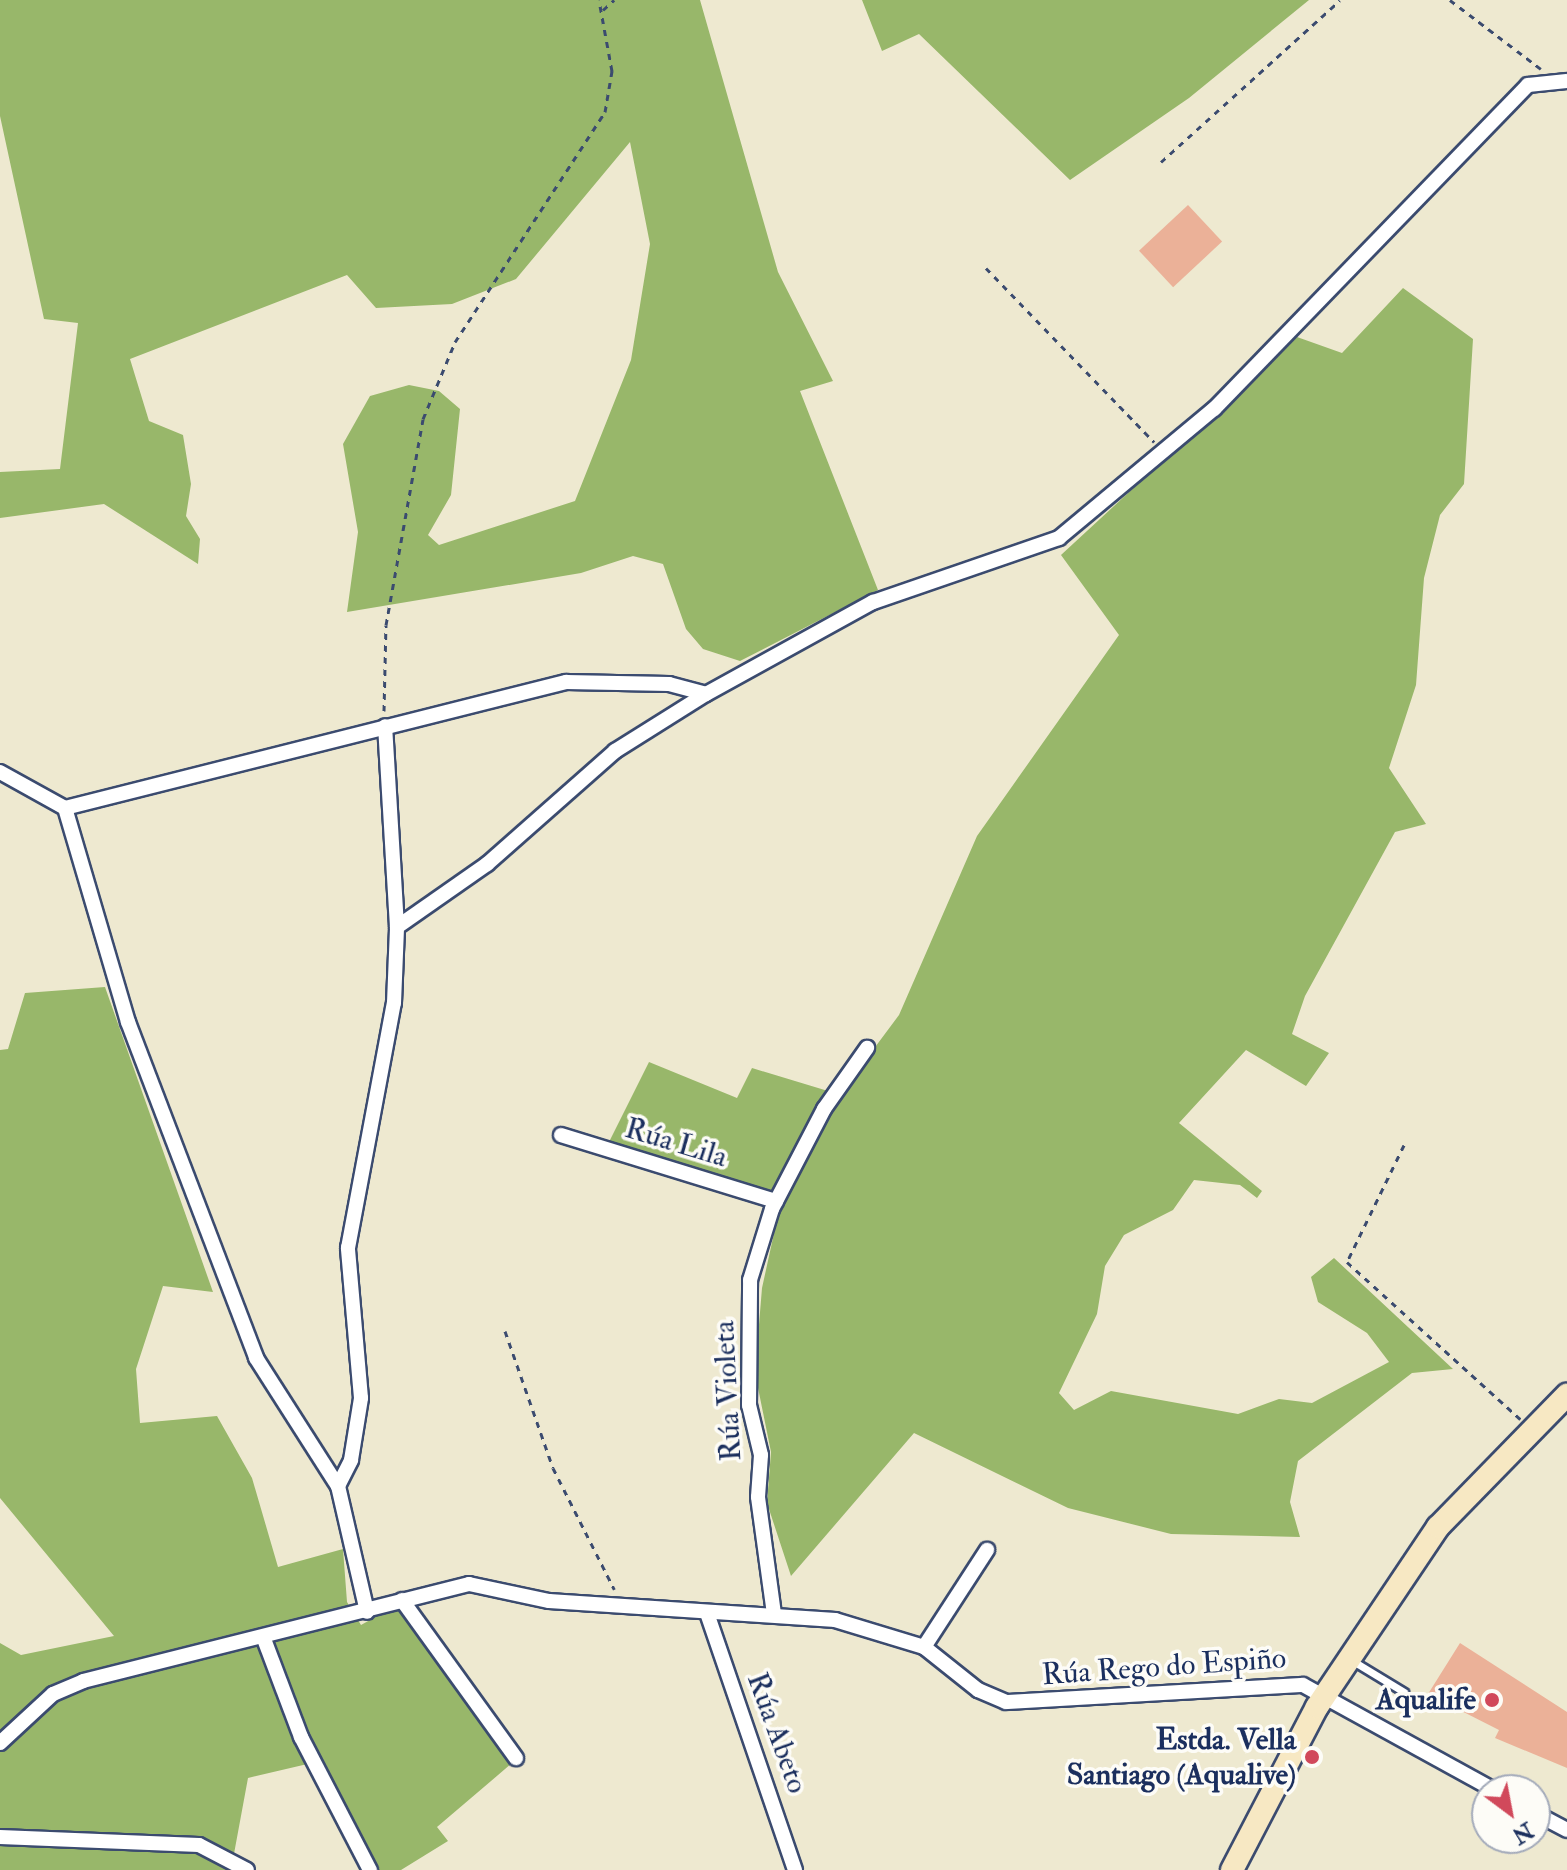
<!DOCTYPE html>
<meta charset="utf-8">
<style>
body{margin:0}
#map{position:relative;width:1567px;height:1870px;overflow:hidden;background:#eee9d0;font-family:"IM FELL Double Pica",serif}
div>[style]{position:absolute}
.forest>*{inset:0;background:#98b76a}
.building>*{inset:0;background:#ebb198;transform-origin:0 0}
.path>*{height:3px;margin-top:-1.5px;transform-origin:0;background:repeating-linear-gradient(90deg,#3b4b6f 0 6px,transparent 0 12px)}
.roads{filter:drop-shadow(2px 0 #3b4b6f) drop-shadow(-2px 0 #3b4b6f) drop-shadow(0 2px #3b4b6f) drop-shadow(0 -2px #3b4b6f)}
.service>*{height:7px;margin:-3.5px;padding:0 3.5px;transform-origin:3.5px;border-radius:3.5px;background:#fff}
.minor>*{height:14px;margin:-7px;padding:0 7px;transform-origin:7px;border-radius:7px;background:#fff}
.secondary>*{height:22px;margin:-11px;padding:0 11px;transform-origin:11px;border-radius:11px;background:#f7e8c3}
.dots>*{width:22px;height:22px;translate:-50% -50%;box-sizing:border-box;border:4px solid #fdfcf7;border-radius:50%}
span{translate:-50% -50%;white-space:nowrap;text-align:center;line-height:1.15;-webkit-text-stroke:7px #fdfcf7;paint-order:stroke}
.street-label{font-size:30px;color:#1b2f5e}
.poi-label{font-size:30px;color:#1b2f5e;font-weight:700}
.right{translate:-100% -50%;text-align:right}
.north{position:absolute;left:1471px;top:1774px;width:80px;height:80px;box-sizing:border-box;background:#fdfcf7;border:2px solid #a3aaba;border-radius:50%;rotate:148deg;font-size:22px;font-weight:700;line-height:32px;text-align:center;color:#1b2f5e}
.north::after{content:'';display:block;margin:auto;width:28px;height:36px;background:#d1495b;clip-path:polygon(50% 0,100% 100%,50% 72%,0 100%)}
</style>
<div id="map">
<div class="forest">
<i style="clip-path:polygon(0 0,700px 0,778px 272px,833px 381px,800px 391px,878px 590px,740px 661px,703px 649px,686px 629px,663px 564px,633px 556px,581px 573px,347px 612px,358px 532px,343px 444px,370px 396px,409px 385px,439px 391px,460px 409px,451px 495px,428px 535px,439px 545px,575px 501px,631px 360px,650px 244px,630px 142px,516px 279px,452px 304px,376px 308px,347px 275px,130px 359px,149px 421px,183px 435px,191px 484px,186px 516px,200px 539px,198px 564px,104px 504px,0 518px,0 472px,60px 469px,78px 323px,44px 319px,0 116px)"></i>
<i style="clip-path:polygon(862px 0,1309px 0,1189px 98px,1070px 180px,919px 34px,882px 51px)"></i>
<i style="clip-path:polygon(1403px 288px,1473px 339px,1464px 484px,1440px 515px,1424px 578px,1416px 685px,1389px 768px,1426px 824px,1395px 832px,1305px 996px,1292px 1034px,1329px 1053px,1306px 1086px,1246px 1050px,1179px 1123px,1262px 1191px,1257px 1198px,1240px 1185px,1194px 1180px,1173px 1210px,1124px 1235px,1105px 1266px,1097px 1314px,1059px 1393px,1074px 1410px,1111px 1391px,1238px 1414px,1279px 1399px,1312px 1403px,1389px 1362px,1367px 1333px,1318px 1302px,1311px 1277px,1334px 1258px,1453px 1369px,1412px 1373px,1298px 1461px,1290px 1502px,1300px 1537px,1171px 1534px,1068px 1508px,914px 1433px,791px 1576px,767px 1503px,771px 1452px,755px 1373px,762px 1288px,780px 1206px,606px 1148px,649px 1062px,737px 1098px,752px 1068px,828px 1091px,861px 1066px,899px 1015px,977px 836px,1119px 635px,1061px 555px,1297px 337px,1342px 353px)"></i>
<i style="clip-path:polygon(105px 987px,213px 1292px,163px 1286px,136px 1369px,140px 1423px,217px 1416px,252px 1478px,278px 1567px,343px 1549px,347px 1602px,361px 1625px,395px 1606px,511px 1764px,437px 1827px,448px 1841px,401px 1870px,371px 1870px,316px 1762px,248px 1778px,231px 1870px,0 1870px,0 1643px,21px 1655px,114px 1636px,0 1498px,0 1050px,8px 1049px,25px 993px)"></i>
</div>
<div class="building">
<i style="left:1188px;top:205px;width:50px;height:67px;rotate:47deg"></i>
<i style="clip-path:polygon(1460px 1643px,1567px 1712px,1567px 1768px,1495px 1738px,1499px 1730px,1428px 1694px)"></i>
</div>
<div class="path">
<i style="left:1450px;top:0;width:114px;rotate:37.2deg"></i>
<i style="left:603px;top:10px;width:15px;rotate:-42deg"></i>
<i style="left:1161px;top:162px;width:241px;rotate:-42.1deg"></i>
<i style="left:986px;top:268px;width:242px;rotate:46deg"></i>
<i style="left:384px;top:711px;width:86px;rotate:-88.7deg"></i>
<i style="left:386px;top:625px;width:209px;rotate:-79.8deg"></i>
<i style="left:423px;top:419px;width:83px;rotate:-67.4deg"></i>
<i style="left:455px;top:342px;width:275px;rotate:-56.9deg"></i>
<i style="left:605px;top:112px;width:42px;rotate:-80.3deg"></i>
<i style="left:612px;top:71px;width:72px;rotate:-100.4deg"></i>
<i style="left:1404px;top:1145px;width:130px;rotate:116deg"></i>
<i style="left:1347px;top:1262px;width:234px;rotate:42.2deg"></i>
<i style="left:505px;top:1331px;width:145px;rotate:70.7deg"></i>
<i style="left:553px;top:1468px;width:136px;rotate:63.2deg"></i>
</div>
<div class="roads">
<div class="service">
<i style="left:1353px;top:1661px;width:60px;rotate:31.3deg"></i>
</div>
<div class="minor">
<i style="left:0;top:772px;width:74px;rotate:29deg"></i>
<i style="left:65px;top:808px;width:517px;rotate:-14.12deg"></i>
<i style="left:566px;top:682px;width:103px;rotate:1.1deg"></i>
<i style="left:669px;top:684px;width:38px;rotate:15deg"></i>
<i style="left:65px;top:808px;width:223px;rotate:73.6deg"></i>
<i style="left:128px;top:1022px;width:360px;rotate:69.1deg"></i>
<i style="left:256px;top:1358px;width:152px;rotate:57.4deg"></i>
<i style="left:338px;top:1486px;width:129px;rotate:77deg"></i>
<i style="left:397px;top:927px;width:110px;rotate:-35deg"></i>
<i style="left:487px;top:864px;width:171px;rotate:-41.4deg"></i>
<i style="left:615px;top:751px;width:107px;rotate:-32.1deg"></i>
<i style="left:706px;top:694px;width:191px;rotate:-28.9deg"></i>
<i style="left:873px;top:602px;width:197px;rotate:-19deg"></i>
<i style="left:1059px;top:538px;width:202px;rotate:-39.8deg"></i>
<i style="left:1214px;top:409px;width:451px;rotate:-45.9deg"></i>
<i style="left:1528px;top:85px;width:39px;rotate:-6deg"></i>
<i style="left:561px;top:1135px;width:225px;rotate:17.1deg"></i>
<i style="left:338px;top:1486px;width:29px;rotate:-63deg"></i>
<i style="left:351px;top:1460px;width:63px;rotate:-80.8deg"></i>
<i style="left:361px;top:1398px;width:151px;rotate:-95deg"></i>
<i style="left:348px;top:1248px;width:249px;rotate:-79.4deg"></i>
<i style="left:394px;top:1003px;width:76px;rotate:-87.7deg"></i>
<i style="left:397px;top:927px;width:201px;rotate:-93.4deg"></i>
<i style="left:402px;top:1600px;width:195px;rotate:54.2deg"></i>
<i style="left:707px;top:1613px;width:272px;rotate:71.1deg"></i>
<i style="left:774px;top:1614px;width:118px;rotate:-97.8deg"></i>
<i style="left:758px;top:1497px;width:42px;rotate:-85.9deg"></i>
<i style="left:761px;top:1455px;width:51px;rotate:-103.5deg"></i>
<i style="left:749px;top:1405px;width:125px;rotate:-89.5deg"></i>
<i style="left:750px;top:1280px;width:74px;rotate:-72.8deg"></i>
<i style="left:772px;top:1209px;width:113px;rotate:-62.5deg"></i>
<i style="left:824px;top:1109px;width:75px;rotate:-54.8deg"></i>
<i style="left:264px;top:1639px;width:105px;rotate:69.3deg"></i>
<i style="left:301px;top:1737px;width:150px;rotate:62.6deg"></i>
<i style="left:924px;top:1647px;width:116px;rotate:-57deg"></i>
<i style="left:0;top:1743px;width:72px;rotate:-42.8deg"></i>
<i style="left:53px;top:1694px;width:33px;rotate:-23deg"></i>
<i style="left:83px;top:1681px;width:398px;rotate:-14.1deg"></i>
<i style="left:469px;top:1584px;width:82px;rotate:12deg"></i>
<i style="left:549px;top:1601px;width:287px;rotate:3.8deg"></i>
<i style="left:835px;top:1620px;width:93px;rotate:16.9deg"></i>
<i style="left:924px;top:1647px;width:69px;rotate:38.5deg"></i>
<i style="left:978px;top:1690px;width:30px;rotate:23deg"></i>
<i style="left:1006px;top:1702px;width:297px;rotate:-3.3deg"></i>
<i style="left:1303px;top:1685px;width:218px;rotate:28.8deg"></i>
<i style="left:1535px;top:1813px;width:36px;rotate:28deg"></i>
<i style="left:0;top:1837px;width:199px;rotate:2.3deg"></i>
<i style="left:199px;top:1845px;width:54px;rotate:27.5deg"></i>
</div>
<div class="secondary">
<i style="left:1232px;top:1870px;width:184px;rotate:-62.5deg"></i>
<i style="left:1317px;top:1707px;width:217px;rotate:-56.1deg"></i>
<i style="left:1438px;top:1527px;width:185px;rotate:-45.7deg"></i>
</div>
</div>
<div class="dots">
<i style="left:1492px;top:1700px;background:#d1495b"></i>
<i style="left:1312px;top:1757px;background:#d1495b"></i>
</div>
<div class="street-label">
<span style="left:676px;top:1143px;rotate:17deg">Rúa Lila</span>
<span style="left:728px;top:1391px;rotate:-93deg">Rúa Violeta</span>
<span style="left:1164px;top:1667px;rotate:-4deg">Rúa Rego do Espiño</span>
<span style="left:777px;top:1733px;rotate:70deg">Rúa Abeto</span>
</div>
<div class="poi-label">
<span class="right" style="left:1476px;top:1700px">Aqualife</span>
<span class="right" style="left:1296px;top:1757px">Estda. Vella<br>Santiago (Aqualive)</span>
</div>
<div class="north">N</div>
</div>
